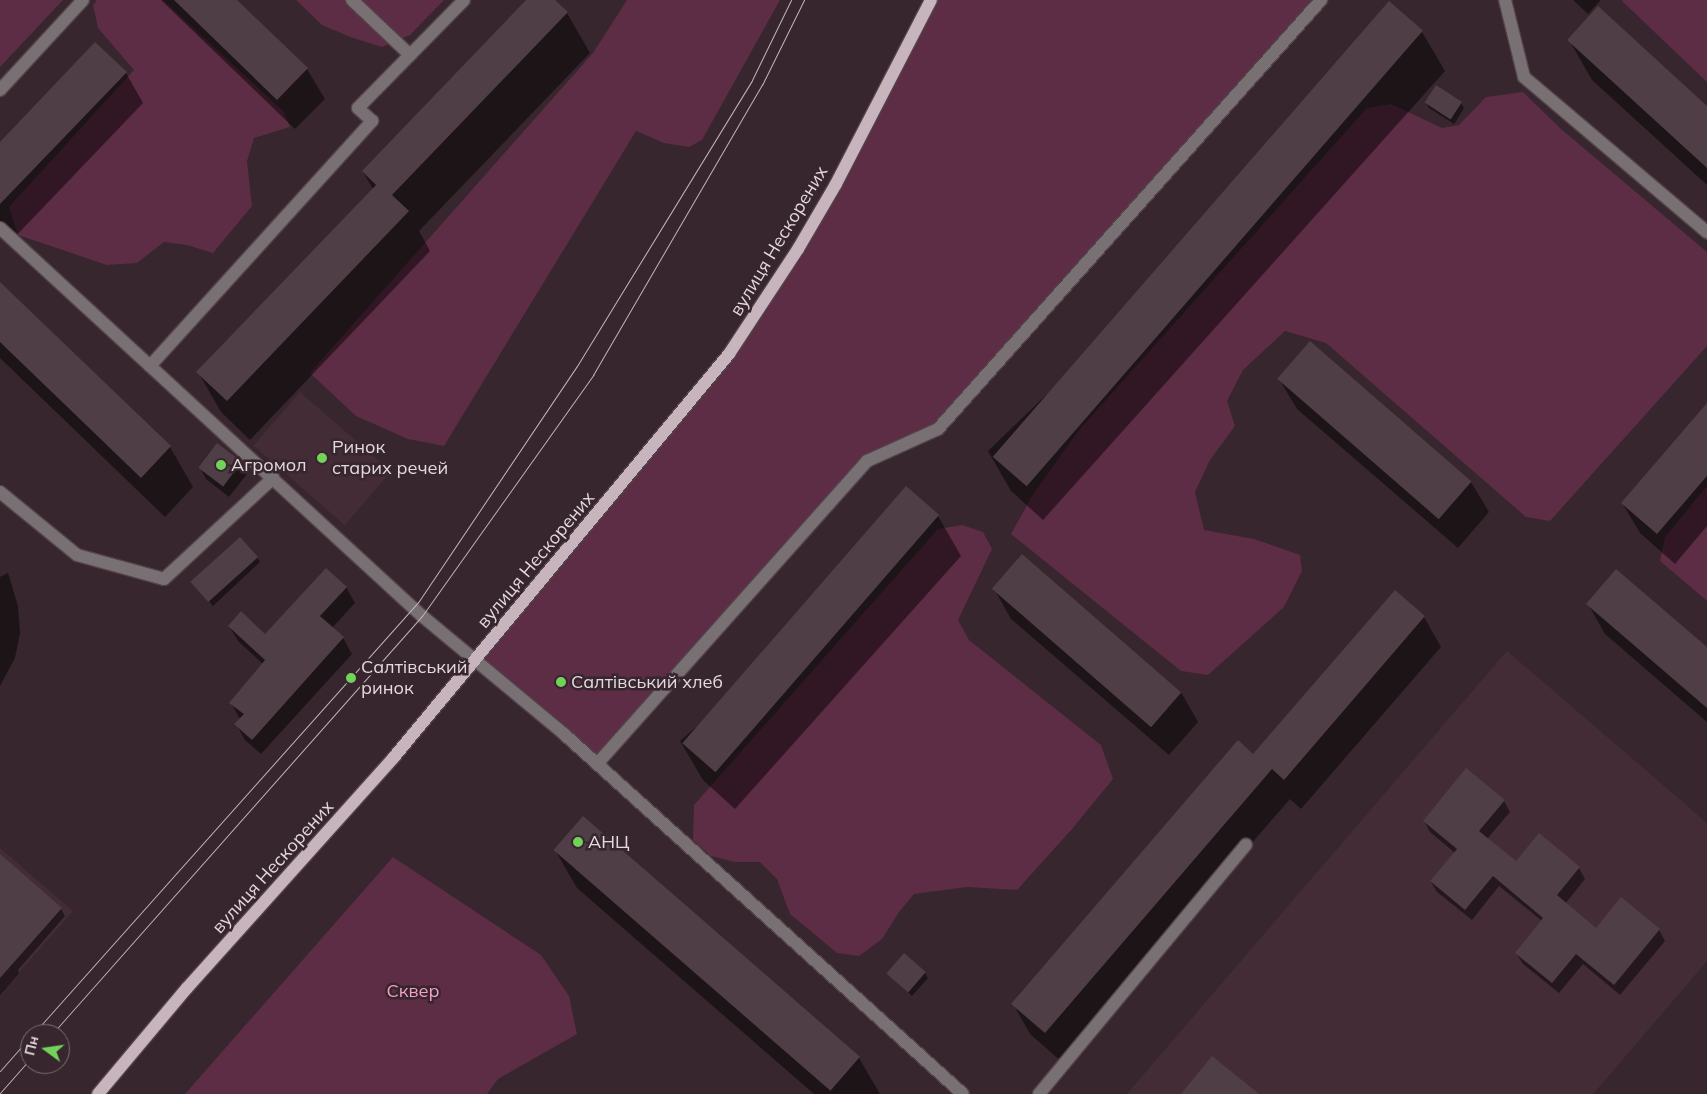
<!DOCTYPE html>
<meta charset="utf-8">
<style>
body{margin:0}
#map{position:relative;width:1707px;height:1094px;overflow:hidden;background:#37262e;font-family:Mulish,sans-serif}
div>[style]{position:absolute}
.built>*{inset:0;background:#442c37;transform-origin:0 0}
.green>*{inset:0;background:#5d2c45}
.shadow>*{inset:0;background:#0007}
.building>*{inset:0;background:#503e46;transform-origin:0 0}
.roads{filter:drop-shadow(1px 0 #53424a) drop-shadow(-1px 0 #53424a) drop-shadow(0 1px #53424a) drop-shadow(0 -1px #53424a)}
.minor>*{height:12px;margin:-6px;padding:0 6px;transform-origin:6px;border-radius:6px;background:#797074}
.major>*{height:12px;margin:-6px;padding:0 6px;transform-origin:6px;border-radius:6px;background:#c7b4bc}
.tram>*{height:1px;margin:-0.5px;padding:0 0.5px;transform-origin:0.5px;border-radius:0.5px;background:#c1b5bb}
.dots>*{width:14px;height:14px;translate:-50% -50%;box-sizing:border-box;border:2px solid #37262e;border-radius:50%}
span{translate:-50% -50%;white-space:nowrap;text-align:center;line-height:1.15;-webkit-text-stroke:5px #37262e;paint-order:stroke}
.street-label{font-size:18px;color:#e3d8dd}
.poi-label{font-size:18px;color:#e3d8dd}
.left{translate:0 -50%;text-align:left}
.park-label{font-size:18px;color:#f89fca}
.north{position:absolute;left:20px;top:1024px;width:50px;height:50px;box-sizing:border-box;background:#37262e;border:1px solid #7c6d74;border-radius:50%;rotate:284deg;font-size:14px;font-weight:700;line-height:20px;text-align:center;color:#e3d8dd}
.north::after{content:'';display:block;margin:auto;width:18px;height:22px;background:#73d25c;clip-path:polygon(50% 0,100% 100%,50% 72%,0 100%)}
</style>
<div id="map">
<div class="built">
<i style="left:300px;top:392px;width:121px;height:71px;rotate:41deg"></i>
<i style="clip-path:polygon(1507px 651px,1707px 823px,1707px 961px,1593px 1094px,1127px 1094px)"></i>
<i style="clip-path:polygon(0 848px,73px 911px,0 994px)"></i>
</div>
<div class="green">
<i style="clip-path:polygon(0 0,63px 0,0 67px)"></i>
<i style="clip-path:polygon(97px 0,163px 0,284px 112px,290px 127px,254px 138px,247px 161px,252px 206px,213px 253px,187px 245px,164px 242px,137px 263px,107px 265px,18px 235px,9px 207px,134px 70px,98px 28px,93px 5px)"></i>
<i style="clip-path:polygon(296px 0,444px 0,410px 35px,382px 47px,353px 38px,322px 25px)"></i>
<i style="clip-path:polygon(627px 0,780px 0,702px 140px,689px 147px,664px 143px,636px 131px,444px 446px,408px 439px,356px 416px,310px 373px,593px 53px)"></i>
<i style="clip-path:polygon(929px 0,1321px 0,938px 429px,867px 461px,597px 764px,476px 659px,729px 354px,798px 249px)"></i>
<i style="clip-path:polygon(1622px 0,1707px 0,1707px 82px,1623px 2px)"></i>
<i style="clip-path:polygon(1523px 92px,1561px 129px,1707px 252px,1707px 346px,1550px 521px,1526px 517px,1326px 343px,1285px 331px,1243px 370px,1227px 401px,1235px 426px,1210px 460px,1195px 492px,1204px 530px,1254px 539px,1300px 555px,1302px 571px,1284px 607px,1208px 675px,1181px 671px,1011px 534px,1032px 496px,1079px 430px,1367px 108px,1391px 104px,1442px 128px,1459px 125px,1486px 97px)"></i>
<i style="clip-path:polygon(1707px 486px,1707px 601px,1660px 561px,1665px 537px)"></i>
<i style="clip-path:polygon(962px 525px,983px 532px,992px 549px,958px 620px,969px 640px,1101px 745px,1113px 779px,1072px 829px,1017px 890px,967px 887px,914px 894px,899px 912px,882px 939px,859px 956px,837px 953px,790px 914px,777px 879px,760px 862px,735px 862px,711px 856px,693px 840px,694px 805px,938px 529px)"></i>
<i style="clip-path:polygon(393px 857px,541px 955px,569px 996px,577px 1034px,498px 1079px,487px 1094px,185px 1094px)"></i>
</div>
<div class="shadow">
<i style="clip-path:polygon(161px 0,236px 0,307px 69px,325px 99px,295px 129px)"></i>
<i style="clip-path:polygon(527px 0,553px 0,567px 13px,590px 53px,419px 231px,430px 251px,250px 440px,221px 412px,198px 372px,373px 189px,363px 172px)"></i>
<i style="clip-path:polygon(1573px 0,1601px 0,1588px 14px)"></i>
<i style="clip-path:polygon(1422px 32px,1445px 71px,1043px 520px,1011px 491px,988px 451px)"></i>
<i style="clip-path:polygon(1569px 40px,1707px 108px,1707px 185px,1592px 80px)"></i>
<i style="clip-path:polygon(126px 73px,143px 103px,12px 240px,0 228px,0 143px)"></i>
<i style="clip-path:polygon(1426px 103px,1461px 103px,1464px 108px,1454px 124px,1429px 108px)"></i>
<i style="clip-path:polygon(0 283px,170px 447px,193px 487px,165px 517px,0 358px)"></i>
<i style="clip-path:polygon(1279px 379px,1471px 482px,1489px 512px,1458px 548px,1297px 409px)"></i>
<i style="clip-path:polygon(1707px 405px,1707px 526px,1675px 564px,1640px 533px,1622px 503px)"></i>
<i style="clip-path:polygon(241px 463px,247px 474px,229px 497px,206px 479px,200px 468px)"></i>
<i style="clip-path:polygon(938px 516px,961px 556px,735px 809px,703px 780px,680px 741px)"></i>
<i style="clip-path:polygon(257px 557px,260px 562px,213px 606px,192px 582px)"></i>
<i style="clip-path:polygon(8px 573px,18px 606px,20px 633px,15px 658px,0 686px,0 577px)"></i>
<i style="clip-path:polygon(346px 587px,355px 603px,332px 628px,343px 638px,352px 654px,261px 754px,245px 740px,236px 724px,240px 719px,231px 703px,263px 664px,238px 641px,229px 626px,265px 636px)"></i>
<i style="clip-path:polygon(994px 589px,1181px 692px,1198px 722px,1169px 755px,1011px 619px)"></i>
<i style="clip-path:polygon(1588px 604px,1707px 649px,1707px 722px,1605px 634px)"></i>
<i style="clip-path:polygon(1424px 617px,1441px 647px,1301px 809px,1290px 799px,1062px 1062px,1030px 1034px,1013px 1004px,1253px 755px)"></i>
<i style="clip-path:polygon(1504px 801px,1510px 812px,1487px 839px,1516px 863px,1539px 835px,1579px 868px,1585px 879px,1565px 904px,1596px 929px,1659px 930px,1665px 941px,1620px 995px,1583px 964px,1559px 993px,1523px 964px,1516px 953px,1542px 921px,1499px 886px,1472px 920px,1437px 892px,1431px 882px,1455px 853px,1430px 832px,1424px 821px)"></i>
<i style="clip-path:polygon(555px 850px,859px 1058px,880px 1094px,814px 1094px,577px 888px)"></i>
<i style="clip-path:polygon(0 857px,61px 909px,65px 916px,18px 970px,19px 973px,0 995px)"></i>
<i style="clip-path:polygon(888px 973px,925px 973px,928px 978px,912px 996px)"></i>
</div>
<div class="building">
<i style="clip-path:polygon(174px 0,237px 0,308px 68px,277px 100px)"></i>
<i style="clip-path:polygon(526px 0,555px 0,568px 12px,392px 195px,409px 211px,227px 401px,196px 372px,376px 185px,362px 171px)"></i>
<i style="left:1389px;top:1px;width:45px;height:604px;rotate:41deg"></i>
<i style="clip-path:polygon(1598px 6px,1707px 106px,1707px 168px,1567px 40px)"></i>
<i style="clip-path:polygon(95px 42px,127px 72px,0 204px,0 142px)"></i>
<i style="left:1436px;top:85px;width:31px;height:21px;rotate:33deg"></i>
<i style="clip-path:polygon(0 282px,171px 446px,141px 478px,0 342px)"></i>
<i style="left:1310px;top:341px;width:214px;height:50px;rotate:41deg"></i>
<i style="clip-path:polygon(1707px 403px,1707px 476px,1657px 534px,1621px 503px)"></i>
<i style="left:217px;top:443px;width:31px;height:31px;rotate:37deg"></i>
<i style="left:906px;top:486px;width:44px;height:341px;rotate:41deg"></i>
<i style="left:240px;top:537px;width:27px;height:67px;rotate:48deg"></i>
<i style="left:1022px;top:554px;width:211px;height:46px;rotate:41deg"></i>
<i style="clip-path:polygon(326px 568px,347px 587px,320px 616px,344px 637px,252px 740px,234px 724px,244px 714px,229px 703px,265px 660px,228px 626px,241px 611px,265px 634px)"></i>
<i style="clip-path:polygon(1616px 569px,1707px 647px,1707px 708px,1586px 604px)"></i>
<i style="clip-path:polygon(1395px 590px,1425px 616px,1284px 780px,1272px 769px,1045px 1033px,1011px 1004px,1238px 740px,1253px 754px)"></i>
<i style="clip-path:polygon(1466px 768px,1505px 800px,1479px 831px,1516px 861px,1539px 833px,1580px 867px,1557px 895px,1596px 928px,1621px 897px,1660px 929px,1614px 985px,1576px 954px,1552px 983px,1515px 953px,1543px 918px,1493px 876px,1465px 910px,1430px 881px,1457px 849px,1423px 821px)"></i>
<i style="left:583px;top:816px;width:367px;height:45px;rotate:41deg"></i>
<i style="clip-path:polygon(0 854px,62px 908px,0 978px)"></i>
<i style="left:904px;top:953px;width:29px;height:27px;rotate:41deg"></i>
<i style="clip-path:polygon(1212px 1056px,1259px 1094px,1181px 1094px)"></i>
</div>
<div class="roads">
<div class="minor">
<i style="left:352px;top:0;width:80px;rotate:43.5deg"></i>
<i style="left:1505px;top:0;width:79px;rotate:76.1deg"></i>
<i style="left:1524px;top:77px;width:240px;rotate:40.3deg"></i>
<i style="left:0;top:90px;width:122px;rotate:-47.3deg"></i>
<i style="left:0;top:228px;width:573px;rotate:42.6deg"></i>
<i style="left:422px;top:616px;width:185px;rotate:39.7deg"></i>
<i style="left:564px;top:734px;width:537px;rotate:42.06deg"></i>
<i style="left:150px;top:366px;width:331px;rotate:-47.8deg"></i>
<i style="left:372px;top:121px;width:19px;rotate:-137deg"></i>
<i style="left:358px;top:108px;width:151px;rotate:-45.5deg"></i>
<i style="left:0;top:492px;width:99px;rotate:39.3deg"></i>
<i style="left:77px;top:555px;width:90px;rotate:15.4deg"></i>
<i style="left:164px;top:579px;width:149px;rotate:-42.8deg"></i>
<i style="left:597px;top:764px;width:406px;rotate:-48.3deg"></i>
<i style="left:867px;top:461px;width:78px;rotate:-24.3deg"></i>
<i style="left:938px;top:429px;width:575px;rotate:-48.24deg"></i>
<i style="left:1039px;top:1094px;width:324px;rotate:-50.3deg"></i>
</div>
<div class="major">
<i style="left:98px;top:1094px;width:138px;rotate:-50deg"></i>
<i style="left:187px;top:988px;width:310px;rotate:-48.1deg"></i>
<i style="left:394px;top:757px;width:524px;rotate:-50.26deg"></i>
<i style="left:729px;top:354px;width:126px;rotate:-56.7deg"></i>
<i style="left:798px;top:249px;width:75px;rotate:-59.7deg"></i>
<i style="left:836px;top:184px;width:207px;rotate:-62.7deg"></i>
</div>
</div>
<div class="tram">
<i style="left:33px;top:1034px;width:580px;rotate:-48.28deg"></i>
<i style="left:419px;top:601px;width:283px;rotate:-56.1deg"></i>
<i style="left:577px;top:366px;width:335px;rotate:-58.5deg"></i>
<i style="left:752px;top:80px;width:89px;rotate:-64deg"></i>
<i style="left:52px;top:1034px;width:558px;rotate:-48.49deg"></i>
<i style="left:422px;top:616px;width:296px;rotate:-54.6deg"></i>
<i style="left:593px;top:375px;width:336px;rotate:-59.8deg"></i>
<i style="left:762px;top:85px;width:95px;rotate:-63.7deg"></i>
<i style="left:0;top:1071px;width:45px;rotate:-48.6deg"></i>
<i style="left:0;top:1093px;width:45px;rotate:-48.6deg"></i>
</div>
<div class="dots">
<i style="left:322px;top:458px;background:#73d25c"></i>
<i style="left:221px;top:465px;background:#73d25c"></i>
<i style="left:351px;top:678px;background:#73d25c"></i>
<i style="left:561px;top:682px;background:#73d25c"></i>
<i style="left:578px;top:842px;background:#73d25c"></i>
</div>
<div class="street-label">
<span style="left:779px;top:241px;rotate:-59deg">вулиця Нескорених</span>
<span style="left:536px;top:560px;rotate:-50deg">вулиця Нескорених</span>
<span style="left:273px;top:867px;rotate:-48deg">вулиця Нескорених</span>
</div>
<div class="poi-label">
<span class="left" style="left:332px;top:458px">Ринок<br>старих речей</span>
<span class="left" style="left:231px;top:465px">Агромол</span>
<span class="left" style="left:361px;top:678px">Салтівський<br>ринок</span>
<span class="left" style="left:571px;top:682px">Салтівський хлеб</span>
<span class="left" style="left:588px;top:842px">АНЦ</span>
</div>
<div class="park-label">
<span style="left:413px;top:991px">Сквер</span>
</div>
<div class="north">Пн</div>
</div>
